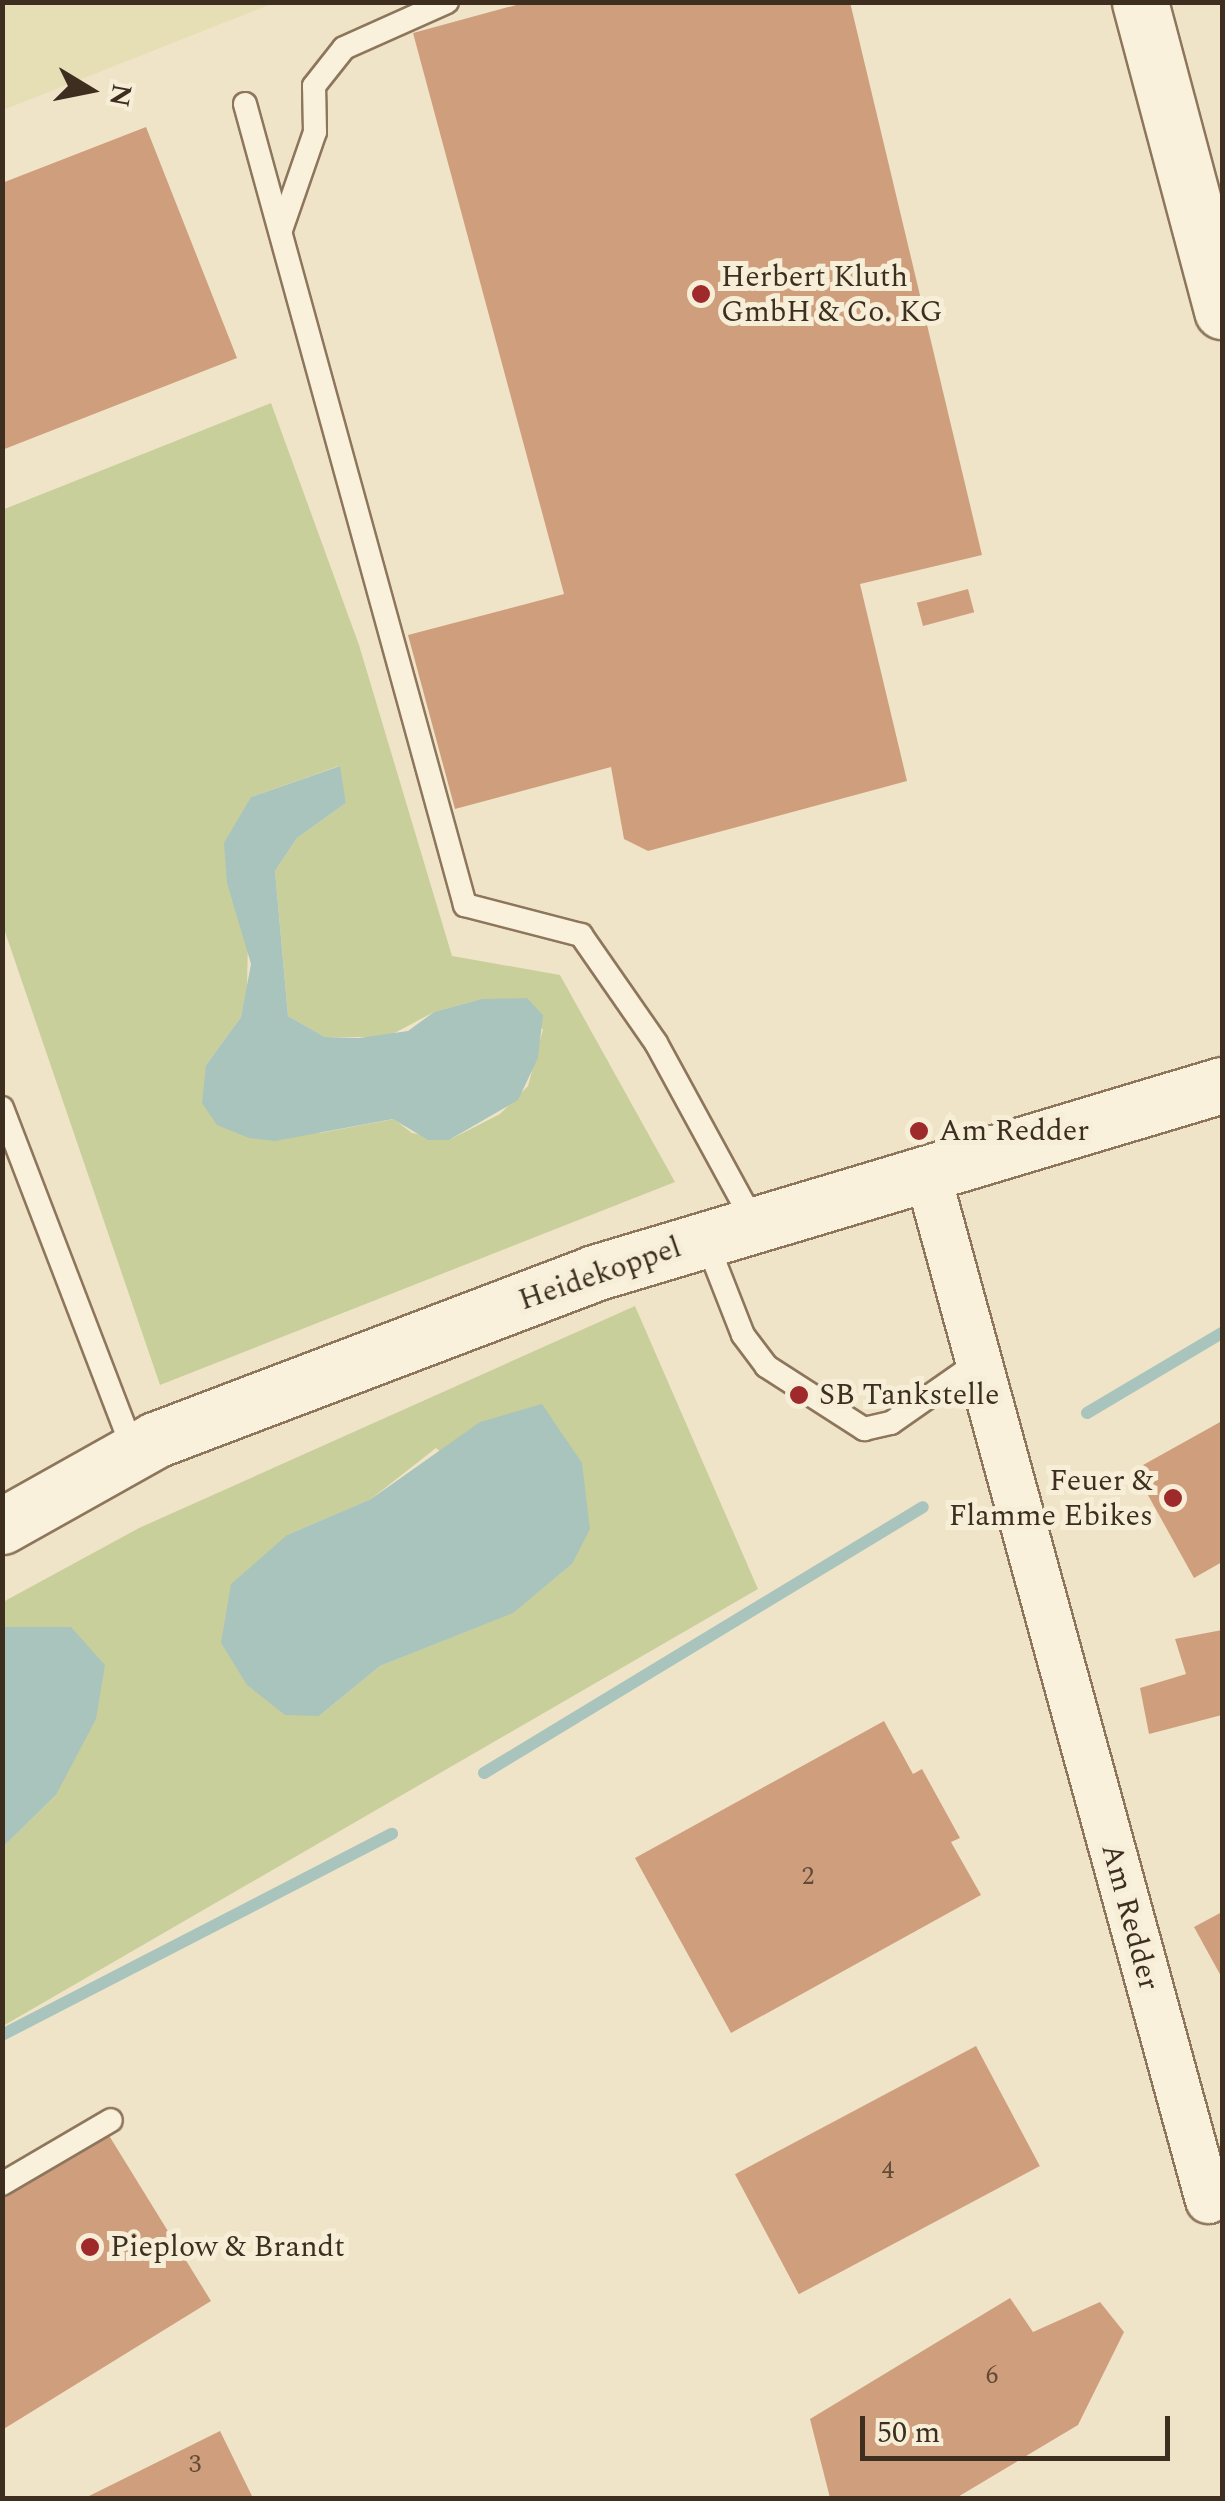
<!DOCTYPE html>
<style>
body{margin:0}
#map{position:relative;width:1225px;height:2501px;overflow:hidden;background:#f0e4c8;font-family:Spectral,serif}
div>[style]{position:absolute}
.farmland>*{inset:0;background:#e6deb5}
.green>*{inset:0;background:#c9cf9b}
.water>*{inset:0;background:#a9c4bc}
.stream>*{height:12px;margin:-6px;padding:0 6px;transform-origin:6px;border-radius:6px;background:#a9c4bc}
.building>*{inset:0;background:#cf9f7d;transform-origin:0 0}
.roads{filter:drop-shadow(2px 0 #8d765c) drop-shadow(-2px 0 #8d765c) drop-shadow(0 2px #8d765c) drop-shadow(0 -2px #8d765c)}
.lane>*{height:22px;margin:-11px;padding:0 11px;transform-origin:11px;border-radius:11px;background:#faf1dc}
.street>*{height:45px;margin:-22.5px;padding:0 22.5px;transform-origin:22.5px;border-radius:22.5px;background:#faf1dc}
.secondary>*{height:55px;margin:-27.5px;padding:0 27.5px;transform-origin:27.5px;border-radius:27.5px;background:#faf1dc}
.dots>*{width:28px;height:28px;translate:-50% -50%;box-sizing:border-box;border:5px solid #f7eed8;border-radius:50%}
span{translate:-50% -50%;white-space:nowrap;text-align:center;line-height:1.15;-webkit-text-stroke:10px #f7eed8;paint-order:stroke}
.number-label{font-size:25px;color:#624a37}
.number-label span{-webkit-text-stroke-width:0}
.poi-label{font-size:30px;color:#3d2e20}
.left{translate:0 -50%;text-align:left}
.right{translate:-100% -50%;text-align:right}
.street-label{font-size:30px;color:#3d2e20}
.frame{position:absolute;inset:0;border:5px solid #3d2e20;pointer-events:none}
.north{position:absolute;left:40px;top:40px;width:100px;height:100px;-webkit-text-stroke:8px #f7eed8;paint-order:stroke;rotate:100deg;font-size:28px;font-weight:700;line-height:40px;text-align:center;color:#3d2e20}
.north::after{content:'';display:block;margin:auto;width:35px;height:45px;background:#3d2e20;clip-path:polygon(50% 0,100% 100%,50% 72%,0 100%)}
.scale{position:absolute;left:860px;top:2416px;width:310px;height:45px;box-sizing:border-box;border:5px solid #3d2e20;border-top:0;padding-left:12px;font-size:30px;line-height:35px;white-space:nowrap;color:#3d2e20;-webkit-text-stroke:8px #f7eed8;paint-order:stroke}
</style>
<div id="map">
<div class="farmland">
<i style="clip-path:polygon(3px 2px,274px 2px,274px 3px,3px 110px)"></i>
</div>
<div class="green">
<i style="clip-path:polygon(evenodd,271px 403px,359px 645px,452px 956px,560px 975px,675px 1182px,160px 1385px,3px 926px,2px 510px,271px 403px,339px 766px,346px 803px,297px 838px,275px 871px,288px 1016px,325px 1037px,387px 1037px,434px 1012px,481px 999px,543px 1029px,528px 1086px,500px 1114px,449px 1140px,412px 1133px,394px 1119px,320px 1133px,206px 1065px,241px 1017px,247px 988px,251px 797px,339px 766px)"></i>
<i style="clip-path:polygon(evenodd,635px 1306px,758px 1589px,3px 2026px,3px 1847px,56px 1795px,71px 1627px,3px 1627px,3px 1602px,139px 1528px,635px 1306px,436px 1448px,572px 1564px,512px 1613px,380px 1666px,319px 1716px,287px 1535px,371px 1499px,436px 1448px)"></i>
</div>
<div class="water">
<i style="clip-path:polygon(340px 766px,346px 803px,297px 838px,275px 871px,288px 1016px,325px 1037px,359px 1038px,408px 1031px,434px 1012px,481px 999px,527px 998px,543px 1015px,538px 1058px,518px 1100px,449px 1140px,428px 1140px,393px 1119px,275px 1141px,249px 1138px,217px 1125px,202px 1103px,206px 1065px,241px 1017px,251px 964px,227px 883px,224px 843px,251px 797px)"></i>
<i style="clip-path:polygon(542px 1404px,582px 1463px,590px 1529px,572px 1564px,513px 1613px,380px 1666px,319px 1716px,285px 1715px,247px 1685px,221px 1643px,231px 1584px,287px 1535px,371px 1499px,480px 1422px)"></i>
<i style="clip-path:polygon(3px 1627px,71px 1627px,105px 1665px,96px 1719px,56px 1795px,3px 1847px)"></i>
</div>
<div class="stream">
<i style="left:1087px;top:1413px;width:157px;rotate:-30.7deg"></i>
<i style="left:484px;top:1773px;width:513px;rotate:-31.21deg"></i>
<i style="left:2px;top:2035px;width:439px;rotate:-27.3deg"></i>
</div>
<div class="building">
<i style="clip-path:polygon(527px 2px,850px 2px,982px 555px,860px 584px,907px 781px,648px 851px,624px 839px,611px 767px,455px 809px,408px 635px,564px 594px,413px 33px)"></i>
<i style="clip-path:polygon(146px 127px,237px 358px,2px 450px,2px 183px)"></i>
<i style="left:968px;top:589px;width:24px;height:53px;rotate:75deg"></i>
<i style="clip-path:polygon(1222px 1421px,1222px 1562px,1194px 1578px,1134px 1470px)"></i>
<i style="clip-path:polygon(1222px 1630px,1222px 1715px,1149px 1734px,1140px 1688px,1186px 1674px,1175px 1639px)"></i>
<i style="clip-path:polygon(884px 1721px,913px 1774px,922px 1769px,960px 1838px,951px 1842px,981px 1895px,731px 2033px,635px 1858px)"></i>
<i style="clip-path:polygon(1222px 1912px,1222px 1978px,1194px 1927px)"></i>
<i style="left:976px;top:2046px;width:136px;height:273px;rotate:62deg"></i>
<i style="clip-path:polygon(105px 2129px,211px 2301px,2px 2430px,2px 2193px)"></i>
<i style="clip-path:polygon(1010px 2298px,1033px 2332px,1100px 2302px,1124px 2332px,1078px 2425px,956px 2498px,830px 2498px,810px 2419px)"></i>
<i style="clip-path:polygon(220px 2431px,253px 2498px,85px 2498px)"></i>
</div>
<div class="roads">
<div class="lane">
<i style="left:245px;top:104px;width:831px;rotate:74.64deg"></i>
<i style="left:465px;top:905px;width:120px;rotate:14.5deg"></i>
<i style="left:581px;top:935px;width:131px;rotate:55.2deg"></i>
<i style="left:656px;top:1043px;width:205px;rotate:61.4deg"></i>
<i style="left:281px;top:230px;width:104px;rotate:-70.9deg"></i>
<i style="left:315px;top:132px;width:46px;rotate:-91.2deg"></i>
<i style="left:314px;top:86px;width:48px;rotate:-51.7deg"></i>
<i style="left:344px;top:48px;width:113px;rotate:-24.1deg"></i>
<i style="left:2px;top:1108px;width:368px;rotate:69deg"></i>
<i style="left:705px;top:1238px;width:104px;rotate:68.6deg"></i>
<i style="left:743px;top:1335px;width:39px;rotate:53deg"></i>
<i style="left:766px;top:1366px;width:117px;rotate:32.7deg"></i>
<i style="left:864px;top:1429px;width:28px;rotate:-13deg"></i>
<i style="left:891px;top:1423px;width:106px;rotate:-35deg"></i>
<i style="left:2px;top:2184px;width:126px;rotate:-30.4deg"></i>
</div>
<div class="street">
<i style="left:926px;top:1170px;width:1068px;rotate:74.69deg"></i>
</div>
<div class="secondary">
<i style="left:1140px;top:2px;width:320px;rotate:75.1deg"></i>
<i style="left:2px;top:1526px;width:176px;rotate:-29.3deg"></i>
<i style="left:155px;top:1440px;width:470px;rotate:-20.8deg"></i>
<i style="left:594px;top:1273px;width:656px;rotate:-16.67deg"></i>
</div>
</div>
<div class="dots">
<i style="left:701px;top:294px;background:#9e2a2b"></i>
<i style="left:919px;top:1131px;background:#9e2a2b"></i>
<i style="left:799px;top:1395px;background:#9e2a2b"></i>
<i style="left:1173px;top:1498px;background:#9e2a2b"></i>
<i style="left:90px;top:2247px;background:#9e2a2b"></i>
</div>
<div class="number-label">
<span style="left:808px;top:1877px">2</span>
<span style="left:888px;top:2171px">4</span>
<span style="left:992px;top:2376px">6</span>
<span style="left:195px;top:2465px">3</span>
</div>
<div class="poi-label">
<span class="left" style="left:721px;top:294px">Herbert Kluth<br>GmbH &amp; Co. KG</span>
<span class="left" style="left:939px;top:1131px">Am Redder</span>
<span class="left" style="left:819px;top:1395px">SB Tankstelle</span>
<span class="right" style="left:1153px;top:1498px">Feuer &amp;<br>Flamme Ebikes</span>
<span class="left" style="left:110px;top:2247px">Pieplow &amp; Brandt</span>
</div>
<div class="street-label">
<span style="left:600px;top:1274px;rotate:-19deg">Heidekoppel</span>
<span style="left:1130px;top:1917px;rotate:75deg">Am Redder</span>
</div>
<div class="frame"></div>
<div class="north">N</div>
<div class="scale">50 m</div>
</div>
